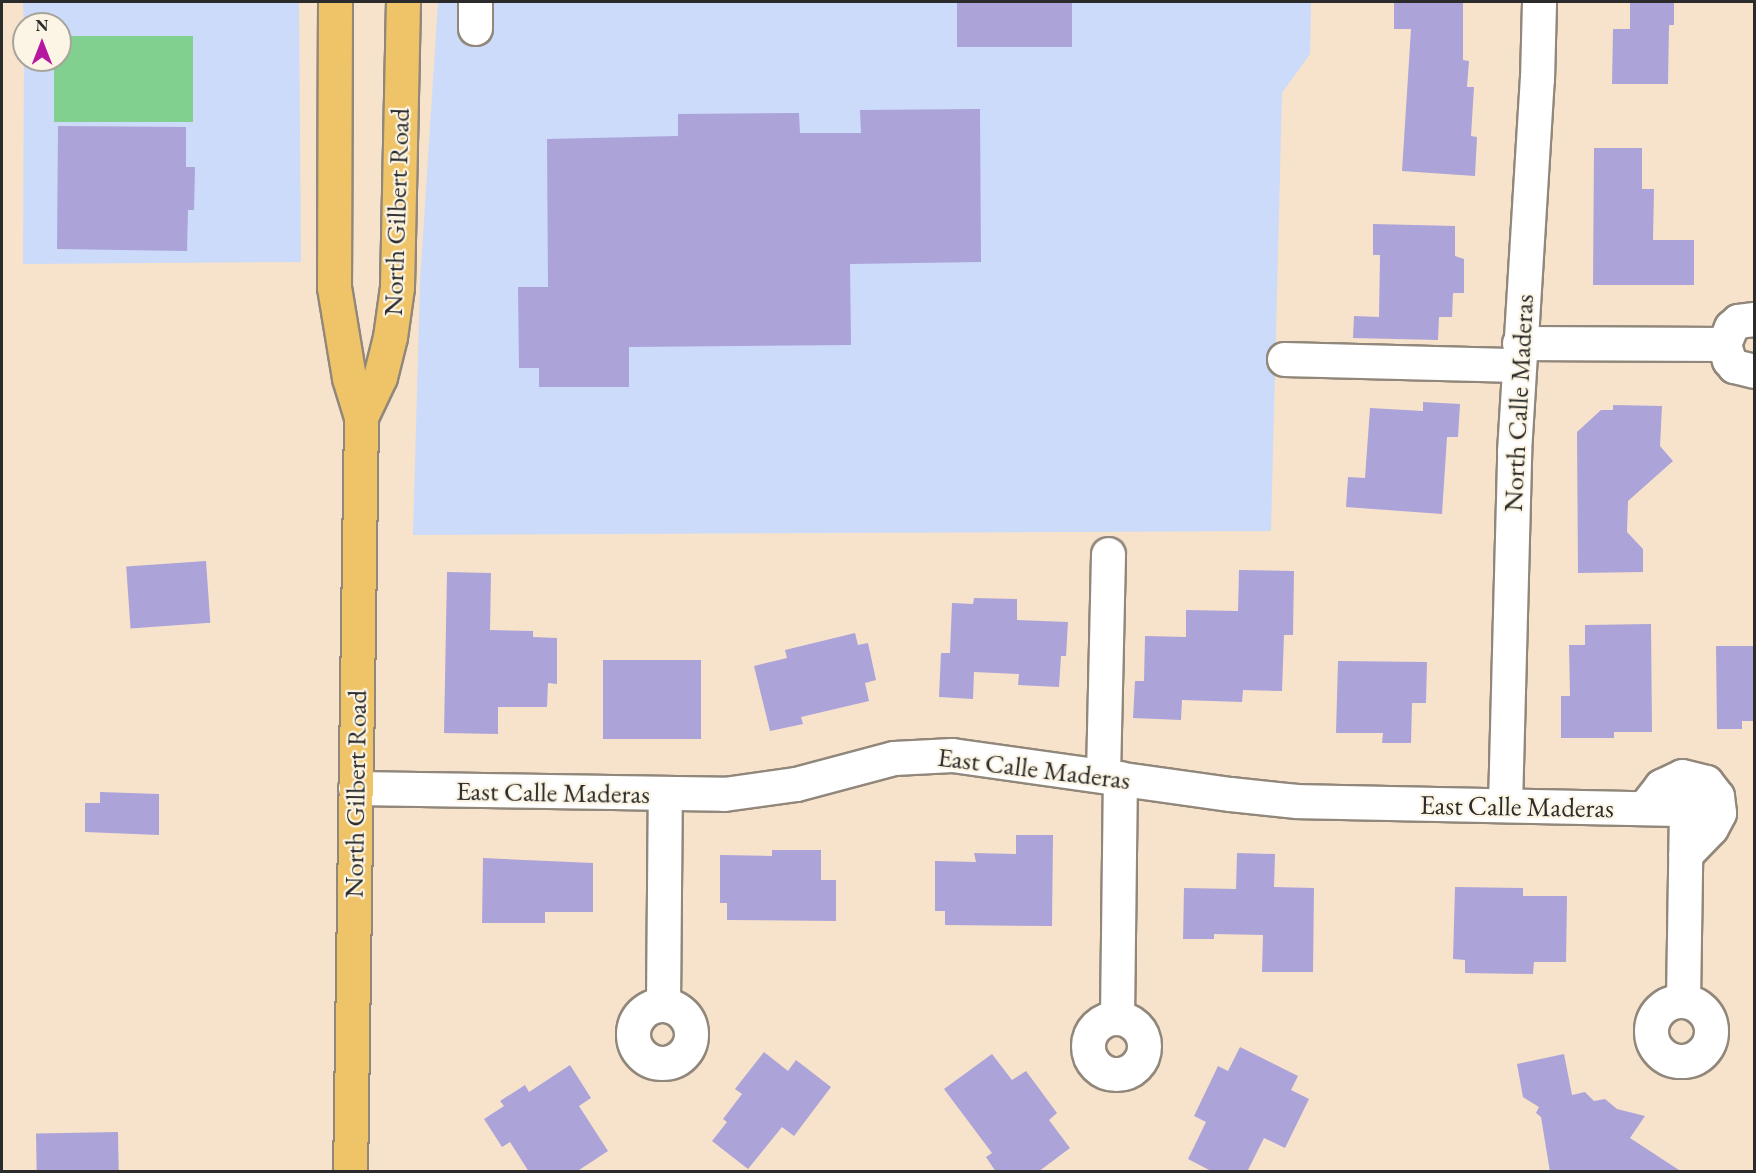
<!DOCTYPE html>
<style>
body{margin:0}
#map{position:relative;width:1756px;height:1173px;overflow:hidden;background:#f7e3cb;font-family:"EB Garamond",serif}
div>[style]{position:absolute}
.built>*{inset:0;background:#cbdbf9}
.green>*{inset:0;background:#82d090}
.building>*{inset:0;background:#aca3d9;transform-origin:0 0}
.roads{filter:drop-shadow(2px 0 #91877b) drop-shadow(-2px 0 #91877b) drop-shadow(0 2px #91877b) drop-shadow(0 -2px #91877b)}
.minor>*{height:33px;margin:-16.5px;padding:0 16.5px;transform-origin:16.5px;border-radius:16.5px;background:#fff}
.minor>.ring{margin:-16.5px;padding:0;box-sizing:content-box;background:none;border:33px solid #fff;border-radius:50%}
.major>*{height:33px;margin:-16.5px;padding:0 16.5px;transform-origin:16.5px;border-radius:16.5px;background:#efc469}
span{translate:-50% -50%;white-space:nowrap;text-align:center;line-height:1.15;-webkit-text-stroke:4.5px #fcf5e5;paint-order:stroke}
.street-label{font-size:27px;color:#2b2b2b}
.frame{position:absolute;inset:0;border:3px solid #2b2b2b;pointer-events:none}
.north{position:absolute;left:12px;top:12px;width:60px;height:60px;box-sizing:border-box;background:#fcf5e5;border:2px solid #a8a49b;border-radius:50%;rotate:0deg;font-size:16px;font-weight:700;line-height:24px;text-align:center;color:#2b2b2b}
.north::after{content:'';display:block;margin:auto;width:21px;height:27px;background:#b5179e;clip-path:polygon(50% 0,100% 100%,50% 72%,0 100%)}
</style>
<div id="map">
<div class="built">
<i style="clip-path:polygon(23px 2px,299px 2px,301px 262px,23px 264px,24px 40px,24px 60px,60px 60px,60px 24px,24px 24px)"></i>
<i style="clip-path:polygon(438px 2px,1311px 2px,1310px 54px,1282px 93px,1271px 531px,413px 535px,420px 283px)"></i>
</div>
<div class="green">
<i style="clip-path:polygon(60px 36px,193px 36px,193px 122px,54px 122px,54px 60px,60px 60px)"></i>
</div>
<div class="building">
<i style="left:957px;top:2px;width:115px;height:45px"></i>
<i style="clip-path:polygon(1394px 2px,1463px 2px,1463px 60px,1469px 61px,1467px 87px,1474px 87px,1471px 136px,1477px 137px,1475px 176px,1402px 171px,1411px 29px,1394px 29px)"></i>
<i style="clip-path:polygon(1630px 2px,1674px 2px,1674px 25px,1669px 25px,1668px 84px,1612px 84px,1613px 29px,1630px 29px)"></i>
<i style="clip-path:polygon(980px 109px,981px 262px,850px 264px,851px 345px,629px 347px,629px 387px,539px 387px,539px 368px,519px 368px,518px 287px,548px 287px,547px 139px,678px 136px,678px 114px,799px 113px,800px 133px,861px 133px,860px 110px)"></i>
<i style="clip-path:polygon(58px 126px,186px 127px,186px 167px,195px 167px,194px 210px,188px 210px,187px 251px,57px 249px)"></i>
<i style="clip-path:polygon(1594px 148px,1642px 148px,1642px 189px,1654px 189px,1653px 240px,1694px 240px,1694px 285px,1593px 285px)"></i>
<i style="clip-path:polygon(1373px 224px,1455px 226px,1455px 256px,1464px 259px,1464px 293px,1453px 293px,1452px 317px,1439px 317px,1438px 340px,1353px 338px,1354px 316px,1379px 317px,1380px 255px,1373px 255px)"></i>
<i style="clip-path:polygon(1423px 402px,1460px 404px,1458px 437px,1447px 437px,1442px 514px,1346px 507px,1348px 477px,1365px 478px,1370px 408px,1423px 411px)"></i>
<i style="clip-path:polygon(1613px 405px,1662px 406px,1660px 446px,1673px 461px,1628px 501px,1627px 532px,1643px 549px,1643px 572px,1578px 573px,1577px 432px,1601px 410px,1613px 410px)"></i>
<i style="left:206px;top:561px;width:62px;height:80px;rotate:86deg"></i>
<i style="clip-path:polygon(1239px 570px,1294px 571px,1293px 635px,1284px 635px,1282px 691px,1243px 690px,1242px 702px,1182px 700px,1181px 720px,1133px 718px,1135px 681px,1144px 681px,1145px 636px,1186px 637px,1186px 610px,1238px 611px)"></i>
<i style="clip-path:polygon(447px 572px,491px 573px,490px 630px,533px 631px,533px 637px,557px 638px,557px 684px,548px 683px,547px 707px,498px 707px,498px 734px,444px 733px)"></i>
<i style="clip-path:polygon(974px 598px,1017px 599px,1017px 620px,1068px 622px,1066px 656px,1061px 656px,1059px 687px,1018px 685px,1019px 674px,974px 672px,973px 699px,939px 697px,941px 653px,950px 653px,952px 603px,973px 604px)"></i>
<i style="clip-path:polygon(1651px 624px,1652px 732px,1614px 732px,1614px 738px,1561px 738px,1561px 696px,1570px 696px,1569px 645px,1585px 645px,1585px 625px)"></i>
<i style="clip-path:polygon(855px 633px,858px 645px,868px 643px,876px 680px,865px 683px,869px 701px,801px 717px,803px 724px,770px 731px,754px 666px,787px 658px,785px 650px)"></i>
<i style="clip-path:polygon(1716px 646px,1755px 646px,1755px 721px,1742px 721px,1742px 729px,1717px 729px)"></i>
<i style="left:603px;top:660px;width:98px;height:79px"></i>
<i style="clip-path:polygon(1338px 661px,1427px 662px,1426px 703px,1412px 703px,1411px 743px,1382px 743px,1383px 733px,1336px 733px)"></i>
<i style="clip-path:polygon(100px 792px,159px 794px,159px 835px,85px 832px,85px 803px,100px 803px)"></i>
<i style="clip-path:polygon(1016px 835px,1053px 835px,1052px 926px,945px 925px,945px 911px,935px 911px,935px 861px,976px 862px,974px 853px,1016px 854px)"></i>
<i style="clip-path:polygon(772px 850px,821px 850px,821px 880px,836px 880px,836px 921px,727px 920px,727px 903px,720px 903px,720px 855px,772px 856px)"></i>
<i style="clip-path:polygon(1237px 853px,1275px 854px,1274px 887px,1314px 888px,1313px 972px,1262px 972px,1263px 935px,1214px 934px,1214px 939px,1183px 939px,1184px 888px,1236px 889px)"></i>
<i style="clip-path:polygon(483px 858px,593px 863px,593px 912px,545px 912px,545px 923px,482px 923px)"></i>
<i style="clip-path:polygon(1455px 887px,1523px 888px,1523px 896px,1567px 896px,1566px 962px,1534px 962px,1533px 974px,1465px 973px,1465px 960px,1453px 959px)"></i>
<i style="clip-path:polygon(1240px 1047px,1298px 1076px,1291px 1090px,1309px 1099px,1285px 1148px,1264px 1138px,1247px 1172px,1213px 1172px,1188px 1159px,1206px 1122px,1194px 1116px,1218px 1066px,1228px 1071px)"></i>
<i style="clip-path:polygon(764px 1052px,788px 1071px,796px 1060px,831px 1087px,794px 1136px,782px 1127px,748px 1169px,712px 1141px,727px 1122px,723px 1119px,742px 1094px,735px 1089px)"></i>
<i style="clip-path:polygon(992px 1054px,1012px 1080px,1026px 1071px,1057px 1113px,1049px 1120px,1070px 1148px,1038px 1172px,996px 1172px,986px 1157px,992px 1153px,944px 1089px)"></i>
<i style="clip-path:polygon(1564px 1054px,1572px 1095px,1585px 1092px,1594px 1101px,1605px 1099px,1617px 1109px,1645px 1116px,1630px 1138px,1682px 1172px,1550px 1172px,1541px 1117px,1536px 1113px,1539px 1107px,1523px 1097px,1517px 1064px)"></i>
<i style="clip-path:polygon(570px 1065px,591px 1098px,579px 1106px,608px 1151px,576px 1172px,529px 1172px,510px 1142px,502px 1147px,484px 1119px,504px 1106px,500px 1101px,525px 1085px,529px 1092px)"></i>
<i style="left:118px;top:1132px;width:40px;height:82px;rotate:89deg"></i>
</div>
<div class="roads">
<div class="minor">
<i style="left:475px;top:28px;width:26px;rotate:-90deg"></i>
<i style="left:1754px;top:319px;width:16px;rotate:173deg"></i>
<i style="left:1738px;top:321px;width:9px;rotate:139deg"></i>
<i style="left:1731px;top:327px;width:18px;rotate:112deg"></i>
<i style="left:1724px;top:344px;width:17px;rotate:73deg"></i>
<i style="left:1729px;top:360px;width:8px;rotate:50deg"></i>
<i style="left:1734px;top:366px;width:21px;rotate:14deg"></i>
<i style="left:1519px;top:343px;width:205px;rotate:0.3deg"></i>
<i style="left:1284px;top:359px;width:234px;rotate:1.5deg"></i>
<i style="left:1103px;top:775px;width:221px;rotate:-88.7deg"></i>
<i style="left:355px;top:788px;width:369px;rotate:0.9deg"></i>
<i style="left:724px;top:794px;width:73px;rotate:-7.9deg"></i>
<i style="left:796px;top:784px;width:101px;rotate:-14.9deg"></i>
<i style="left:894px;top:758px;width:58px;rotate:-3deg"></i>
<i style="left:952px;top:755px;width:281px;rotate:8deg"></i>
<i style="left:1230px;top:794px;width:67px;rotate:6deg"></i>
<i style="left:1297px;top:801px;width:389px;rotate:1.2deg"></i>
<i style="left:1686px;top:809px;width:192px;rotate:90.9deg"></i>
<i style="left:1505px;top:805px;width:353px;rotate:-88.5deg"></i>
<i style="left:1514px;top:452px;width:374px;rotate:-86.5deg"></i>
<i style="left:1537px;top:79px;width:77px;rotate:-88.5deg"></i>
<i style="left:1644px;top:808px;width:28px;rotate:-52deg"></i>
<i style="left:1661px;top:786px;width:23px;rotate:-25deg"></i>
<i style="left:1682px;top:776px;width:25px;rotate:14deg"></i>
<i style="left:1706px;top:782px;width:18px;rotate:52deg"></i>
<i style="left:1717px;top:796px;width:17px;rotate:83deg"></i>
<i style="left:1719px;top:813px;width:17px;rotate:118deg"></i>
<i style="left:1711px;top:828px;width:37px;rotate:134deg"></i>
<i class="ring" style="left:1651px;top:1001px;width:27px;height:27px"></i>
<i style="left:663px;top:1005px;width:211px;rotate:-89.5deg"></i>
<i class="ring" style="left:633px;top:1005px;width:25px;height:25px"></i>
<i class="ring" style="left:1088px;top:1018px;width:23px;height:23px"></i>
<i style="left:1117px;top:1018px;width:240px;rotate:-89.3deg"></i>
</div>
<div class="major">
<i style="left:335px;top:2px;width:285px;rotate:90.2deg"></i>
<i style="left:334px;top:287px;width:92px;rotate:80.6deg"></i>
<i style="left:349px;top:378px;width:41px;rotate:72.9deg"></i>
<i style="left:361px;top:417px;width:755px;rotate:90.83deg"></i>
<i style="left:361px;top:417px;width:44px;rotate:-64.6deg"></i>
<i style="left:380px;top:377px;width:41px;rotate:-76deg"></i>
<i style="left:390px;top:337px;width:50px;rotate:-82deg"></i>
<i style="left:397px;top:287px;width:285px;rotate:-88.8deg"></i>
</div>
</div>
<div class="street-label">
<span style="left:396px;top:212px;rotate:-88deg">North Gilbert Road</span>
<span style="left:1518px;top:403px;rotate:-87deg">North Calle Maderas</span>
<span style="left:1034px;top:768px;rotate:7deg">East Calle Maderas</span>
<span style="left:553px;top:792px;rotate:1deg">East Calle Maderas</span>
<span style="left:355px;top:794px;rotate:-89deg">North Gilbert Road</span>
<span style="left:1517px;top:806px;rotate:1deg">East Calle Maderas</span>
</div>
<div class="frame"></div>
<div class="north">N</div>
</div>
